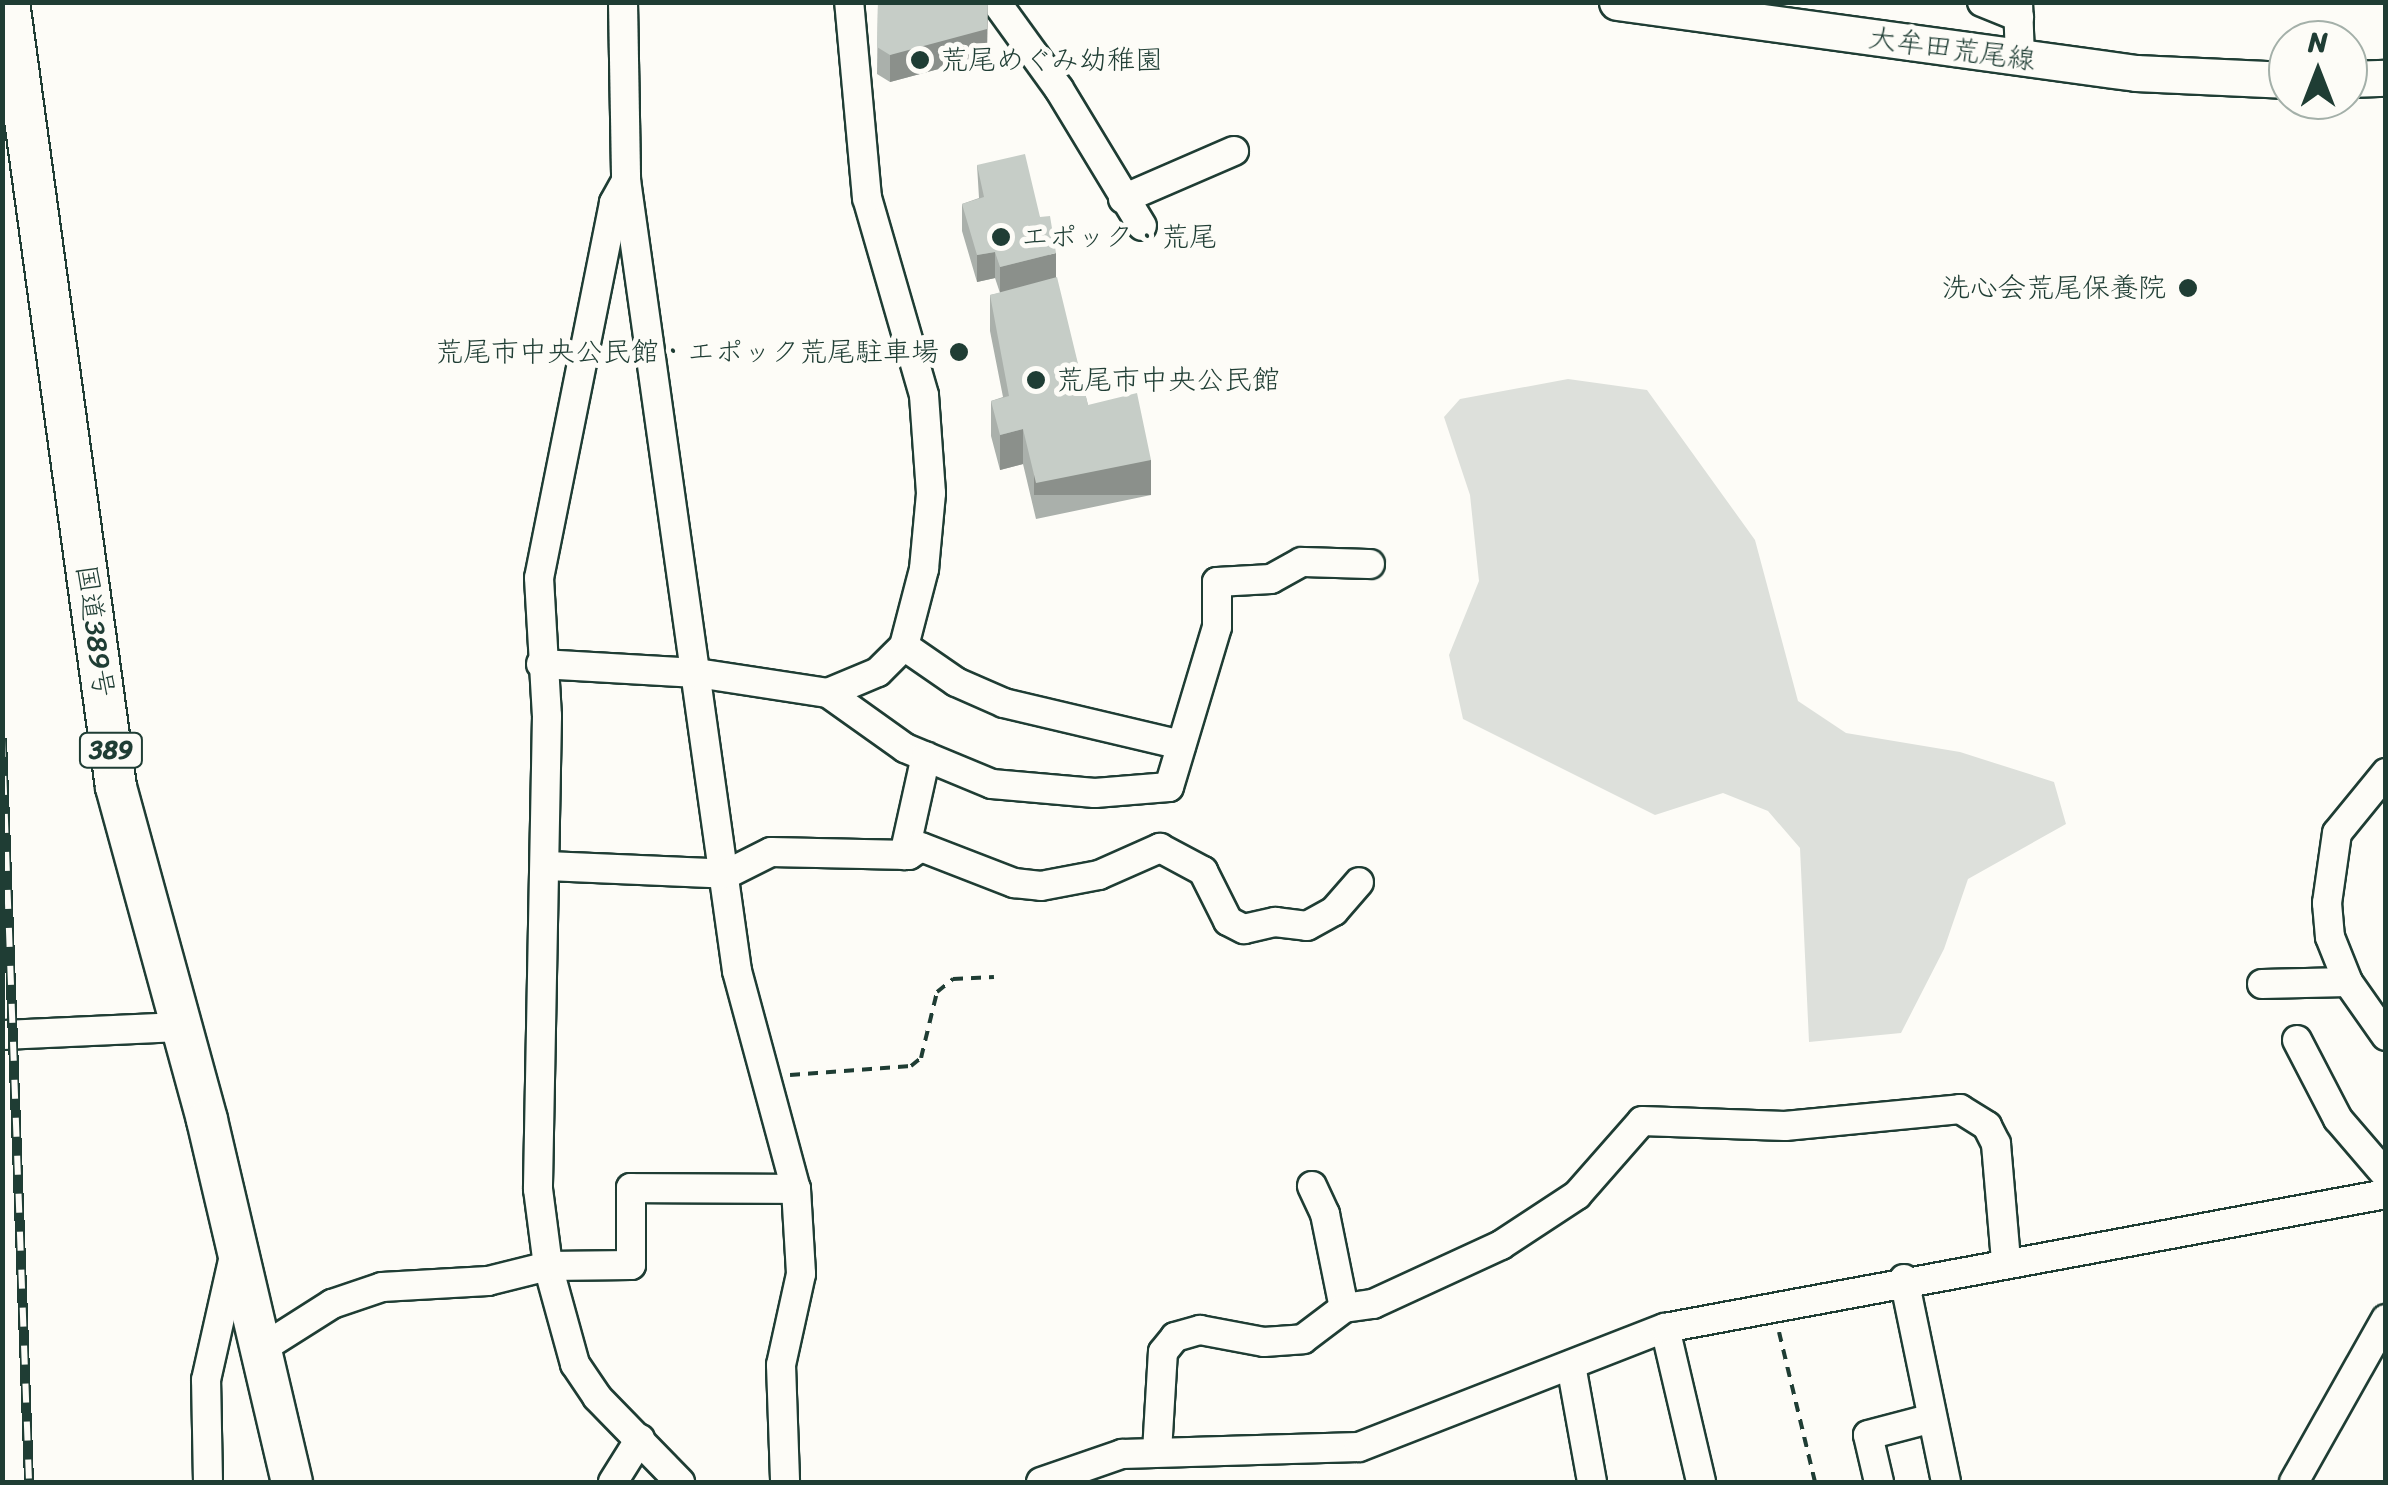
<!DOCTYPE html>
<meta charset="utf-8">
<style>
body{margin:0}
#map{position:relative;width:2388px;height:1485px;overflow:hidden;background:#fdfcf7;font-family:Sriracha,"Klee One",sans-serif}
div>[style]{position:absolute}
.green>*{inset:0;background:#dde0db}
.path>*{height:4px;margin-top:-2px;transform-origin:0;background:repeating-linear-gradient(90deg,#1f3d34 0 10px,transparent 0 18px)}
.roads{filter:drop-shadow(2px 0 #1f3d34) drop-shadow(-2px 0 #1f3d34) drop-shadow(0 2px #1f3d34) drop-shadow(0 -2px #1f3d34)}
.minor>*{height:28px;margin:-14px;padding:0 14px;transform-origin:14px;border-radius:14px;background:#fdfcf7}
.major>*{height:35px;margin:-17.5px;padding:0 17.5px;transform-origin:17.5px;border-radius:17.5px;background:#fdfcf7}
.highway>*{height:40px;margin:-20px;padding:0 20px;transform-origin:20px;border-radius:20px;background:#fdfcf7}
.rail>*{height:10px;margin-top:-5px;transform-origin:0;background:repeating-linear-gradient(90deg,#fdfcf7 0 19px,#1f3d34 0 38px);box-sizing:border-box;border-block:2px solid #1f3d34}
.wall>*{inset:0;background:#aab0ab}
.shaded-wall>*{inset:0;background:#8b908b;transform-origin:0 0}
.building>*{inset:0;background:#c6cdc7}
.dots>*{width:28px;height:28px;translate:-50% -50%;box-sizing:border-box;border:5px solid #fdfcf7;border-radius:50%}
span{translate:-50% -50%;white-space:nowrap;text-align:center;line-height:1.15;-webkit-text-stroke:10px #fdfcf7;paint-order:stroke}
.shield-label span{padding:2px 8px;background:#fdfcf7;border:2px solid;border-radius:8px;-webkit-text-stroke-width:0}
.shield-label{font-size:25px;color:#1f3d34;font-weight:700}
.street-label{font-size:28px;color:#1f3d34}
.poi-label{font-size:28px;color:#1f3d34}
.left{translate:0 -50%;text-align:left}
.right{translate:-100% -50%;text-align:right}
.frame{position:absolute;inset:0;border:5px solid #1f3d34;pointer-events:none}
.north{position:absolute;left:2268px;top:20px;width:100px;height:100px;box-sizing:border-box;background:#fdfcf7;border:2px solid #a4b0a9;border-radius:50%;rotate:0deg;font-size:28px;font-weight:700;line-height:40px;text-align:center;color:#1f3d34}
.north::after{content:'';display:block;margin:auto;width:35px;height:45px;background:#1f3d34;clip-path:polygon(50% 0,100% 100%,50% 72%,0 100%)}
</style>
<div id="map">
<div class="green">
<i style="clip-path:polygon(1568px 379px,1647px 390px,1755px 540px,1798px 701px,1846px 733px,1960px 752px,2054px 782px,2066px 824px,1968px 879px,1944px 949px,1901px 1033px,1809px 1042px,1800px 848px,1768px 811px,1723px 793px,1655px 815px,1463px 719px,1449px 655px,1479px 581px,1470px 495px,1444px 417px,1460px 399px)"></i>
</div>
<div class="path">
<i style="left:790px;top:1075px;width:121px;rotate:-4.3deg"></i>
<i style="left:911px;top:1066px;width:13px;rotate:-39deg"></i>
<i style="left:921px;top:1058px;width:68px;rotate:-76.4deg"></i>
<i style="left:937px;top:992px;width:21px;rotate:-39deg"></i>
<i style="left:953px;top:979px;width:41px;rotate:-2.8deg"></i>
<i style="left:1779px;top:1332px;width:154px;rotate:76.5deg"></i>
</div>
<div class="roads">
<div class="minor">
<i style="left:623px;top:2px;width:178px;rotate:89deg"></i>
<i style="left:626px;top:180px;width:799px;rotate:82.01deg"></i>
<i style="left:737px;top:971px;width:226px;rotate:74.9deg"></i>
<i style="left:796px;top:1189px;width:85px;rotate:86.6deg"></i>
<i style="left:801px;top:1274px;width:93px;rotate:102.4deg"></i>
<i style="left:781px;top:1365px;width:117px;rotate:88deg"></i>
<i style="left:996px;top:2px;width:107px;rotate:54.1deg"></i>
<i style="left:1059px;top:89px;width:160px;rotate:58.8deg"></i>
<i style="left:1982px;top:2px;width:40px;rotate:22deg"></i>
<i style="left:2018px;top:2px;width:57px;rotate:88deg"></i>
<i style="left:626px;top:181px;width:25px;rotate:119deg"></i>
<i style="left:614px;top:203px;width:382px;rotate:101.3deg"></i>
<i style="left:539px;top:578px;width:138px;rotate:86.7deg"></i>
<i style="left:547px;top:716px;width:473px;rotate:91.1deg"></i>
<i style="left:538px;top:1189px;width:78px;rotate:82.6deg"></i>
<i style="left:548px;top:1266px;width:102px;rotate:74.6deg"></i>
<i style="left:575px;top:1364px;width:40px;rotate:56deg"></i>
<i style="left:597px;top:1397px;width:119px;rotate:45.7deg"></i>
<i style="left:1123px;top:199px;width:121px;rotate:-23.4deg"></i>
<i style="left:904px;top:646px;width:63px;rotate:34.7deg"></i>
<i style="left:956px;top:682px;width:52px;rotate:23.6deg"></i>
<i style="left:1004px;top:703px;width:182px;rotate:13.3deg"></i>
<i style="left:541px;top:664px;width:156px;rotate:3.3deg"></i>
<i style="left:697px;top:673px;width:133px;rotate:8.7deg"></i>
<i style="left:828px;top:693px;width:54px;rotate:-22.8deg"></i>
<i style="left:878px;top:672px;width:37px;rotate:-45deg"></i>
<i style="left:904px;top:646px;width:80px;rotate:-75.4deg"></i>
<i style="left:924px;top:569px;width:76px;rotate:-84.7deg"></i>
<i style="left:931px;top:493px;width:98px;rotate:-94.1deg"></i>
<i style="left:924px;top:395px;width:205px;rotate:-106.1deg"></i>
<i style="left:867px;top:198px;width:197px;rotate:-95.2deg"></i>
<i style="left:828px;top:693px;width:95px;rotate:35.5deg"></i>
<i style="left:905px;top:748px;width:94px;rotate:22.5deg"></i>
<i style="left:992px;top:784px;width:103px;rotate:5deg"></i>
<i style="left:1095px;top:793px;width:74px;rotate:-4.6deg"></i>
<i style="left:1169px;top:787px;width:167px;rotate:-73.3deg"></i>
<i style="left:1217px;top:627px;width:45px;rotate:-90deg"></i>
<i style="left:1217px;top:582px;width:54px;rotate:-3.2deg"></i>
<i style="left:1271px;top:579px;width:35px;rotate:-29deg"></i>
<i style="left:1302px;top:562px;width:68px;rotate:1.7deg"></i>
<i style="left:2386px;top:773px;width:77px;rotate:129.2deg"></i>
<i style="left:2337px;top:833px;width:71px;rotate:98.1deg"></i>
<i style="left:2327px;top:903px;width:34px;rotate:85deg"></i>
<i style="left:2330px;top:937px;width:48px;rotate:68.2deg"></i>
<i style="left:2348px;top:982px;width:66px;rotate:54.9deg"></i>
<i style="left:904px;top:855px;width:101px;rotate:-77.5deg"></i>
<i style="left:547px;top:866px;width:180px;rotate:2.5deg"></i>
<i style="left:727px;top:874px;width:49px;rotate:-26.6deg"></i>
<i style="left:771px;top:852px;width:138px;rotate:1.2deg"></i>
<i style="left:909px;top:855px;width:14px;rotate:-34deg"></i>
<i style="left:921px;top:847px;width:100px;rotate:21.2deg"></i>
<i style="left:1014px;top:883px;width:27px;rotate:6deg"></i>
<i style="left:1041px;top:886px;width:59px;rotate:-10.7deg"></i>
<i style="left:1099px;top:875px;width:67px;rotate:-23.9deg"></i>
<i style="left:1160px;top:848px;width:49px;rotate:28.1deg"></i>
<i style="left:1203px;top:871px;width:56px;rotate:63.4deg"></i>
<i style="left:1228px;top:921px;width:18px;rotate:27deg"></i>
<i style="left:1244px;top:929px;width:32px;rotate:-13deg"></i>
<i style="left:1275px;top:922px;width:32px;rotate:7deg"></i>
<i style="left:1307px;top:926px;width:31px;rotate:-29deg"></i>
<i style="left:1334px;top:911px;width:38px;rotate:-49deg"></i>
<i style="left:2262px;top:984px;width:86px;rotate:-1.3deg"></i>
<i style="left:2px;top:1035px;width:175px;rotate:-2.6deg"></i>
<i style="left:2297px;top:1040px;width:89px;rotate:62.6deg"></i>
<i style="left:2338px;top:1119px;width:74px;rotate:49.4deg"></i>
<i style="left:1312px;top:1186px;width:31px;rotate:65deg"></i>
<i style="left:1325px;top:1214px;width:96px;rotate:78.6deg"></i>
<i style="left:1904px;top:1279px;width:207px;rotate:78.3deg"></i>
<i style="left:1665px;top:1328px;width:158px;rotate:76.8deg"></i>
<i style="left:258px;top:1351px;width:88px;rotate:-32.4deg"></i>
<i style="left:332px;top:1304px;width:53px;rotate:-18.8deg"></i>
<i style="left:382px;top:1287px;width:106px;rotate:-3.2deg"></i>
<i style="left:488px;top:1281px;width:62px;rotate:-14deg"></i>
<i style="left:548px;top:1266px;width:83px;rotate:-0.7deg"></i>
<i style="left:631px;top:1265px;width:77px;rotate:-90deg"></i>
<i style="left:631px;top:1188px;width:165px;rotate:0.3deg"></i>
<i style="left:1571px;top:1365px;width:119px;rotate:79.8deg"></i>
<i style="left:1157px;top:1452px;width:100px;rotate:-86.6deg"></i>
<i style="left:1163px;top:1352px;width:19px;rotate:-51deg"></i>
<i style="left:1175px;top:1337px;width:26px;rotate:-16deg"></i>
<i style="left:1200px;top:1330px;width:65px;rotate:10.6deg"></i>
<i style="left:1264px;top:1342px;width:39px;rotate:-4deg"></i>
<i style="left:1303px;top:1339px;width:51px;rotate:-37.1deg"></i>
<i style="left:1344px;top:1308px;width:29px;rotate:-8deg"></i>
<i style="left:1373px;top:1304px;width:141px;rotate:-24.7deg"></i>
<i style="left:1501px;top:1245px;width:91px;rotate:-33.3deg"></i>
<i style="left:1577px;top:1195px;width:98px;rotate:-48.7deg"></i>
<i style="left:1642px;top:1121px;width:143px;rotate:2deg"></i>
<i style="left:1785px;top:1126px;width:176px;rotate:-5.5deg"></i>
<i style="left:1960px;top:1109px;width:32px;rotate:32deg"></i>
<i style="left:1987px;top:1126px;width:20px;rotate:63deg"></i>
<i style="left:1996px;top:1144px;width:117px;rotate:85.1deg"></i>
<i style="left:208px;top:1482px;width:102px;rotate:-91.1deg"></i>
<i style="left:206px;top:1380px;width:127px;rotate:-77.3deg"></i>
<i style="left:613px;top:1482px;width:51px;rotate:-57.9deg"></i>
<i style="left:1041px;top:1482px;width:86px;rotate:-19.1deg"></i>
<i style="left:1122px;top:1454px;width:237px;rotate:-1.7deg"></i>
<i style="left:1359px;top:1447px;width:328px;rotate:-21.3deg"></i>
<i style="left:1665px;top:1328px;width:733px;rotate:-10.53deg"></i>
<i style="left:1879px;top:1482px;width:48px;rotate:-103.2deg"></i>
<i style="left:1868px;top:1435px;width:63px;rotate:-14.7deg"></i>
<i style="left:2294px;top:1482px;width:187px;rotate:-60.6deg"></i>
</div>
<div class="major">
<i style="left:1617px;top:2px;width:524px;rotate:7.79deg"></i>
<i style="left:2136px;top:73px;width:152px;rotate:2.6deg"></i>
<i style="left:2348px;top:79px;width:38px;rotate:-2deg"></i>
</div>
<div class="highway">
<i style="left:9px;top:2px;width:792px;rotate:82.24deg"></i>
<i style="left:116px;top:787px;width:345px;rotate:74.7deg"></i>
<i style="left:207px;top:1120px;width:372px;rotate:76.8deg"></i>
</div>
</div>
<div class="rail">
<i style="left:2px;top:738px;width:744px;rotate:87.92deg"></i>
</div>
<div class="wall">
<i style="clip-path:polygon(878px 2px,987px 56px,890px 82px,877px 74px)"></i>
<i style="clip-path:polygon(977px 165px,1040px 217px,1088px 405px,1151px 495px,1036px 519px,1023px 464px,1000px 470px,991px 436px,991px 401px,1003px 397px,990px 331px,990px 295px,1000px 293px,995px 278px,977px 282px,962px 231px,962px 204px,979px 198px)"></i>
</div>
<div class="shaded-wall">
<i style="clip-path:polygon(988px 2px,987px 56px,890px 82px,890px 55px)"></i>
<i style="clip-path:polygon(995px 252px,995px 278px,977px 282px,977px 255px)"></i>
<i style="clip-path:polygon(1056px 253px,1056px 279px,1000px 294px,1000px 267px)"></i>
<i style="clip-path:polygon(1023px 429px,1023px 464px,1000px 470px,1000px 435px)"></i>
<i style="left:1151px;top:460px;width:35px;height:117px;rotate:90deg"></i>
</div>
<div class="building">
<i style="clip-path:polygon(878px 2px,988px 2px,987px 29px,890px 55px,877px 47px)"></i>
<i style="clip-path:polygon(1025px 154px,1040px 217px,1050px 216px,1056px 253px,1000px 267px,995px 252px,977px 255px,962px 204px,984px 197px,977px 165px)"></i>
<i style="clip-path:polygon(1057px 277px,1088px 405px,1137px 393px,1151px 460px,1036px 483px,1023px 429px,1000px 435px,991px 401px,1009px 396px,990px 295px)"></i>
</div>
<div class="dots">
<i style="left:920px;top:60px;background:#1f3d34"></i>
<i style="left:1001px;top:237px;background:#1f3d34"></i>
<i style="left:2188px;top:288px;background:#1f3d34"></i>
<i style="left:959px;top:352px;background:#1f3d34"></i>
<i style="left:1036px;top:380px;background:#1f3d34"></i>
</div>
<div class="shield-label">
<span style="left:111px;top:750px">389</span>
</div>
<div class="street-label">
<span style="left:1952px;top:49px;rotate:8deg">大牟田荒尾線</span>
<span style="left:95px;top:631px;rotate:82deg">国道389号</span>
</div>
<div class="poi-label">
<span class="left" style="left:940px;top:60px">荒尾めぐみ幼稚園</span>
<span class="left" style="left:1021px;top:237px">エポック・荒尾</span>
<span class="right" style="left:2166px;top:288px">洗心会荒尾保養院</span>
<span class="right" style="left:939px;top:352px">荒尾市中央公民館・エポック荒尾駐車場</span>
<span class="left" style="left:1056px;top:380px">荒尾市中央公民館</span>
</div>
<div class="frame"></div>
<div class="north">N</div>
</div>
